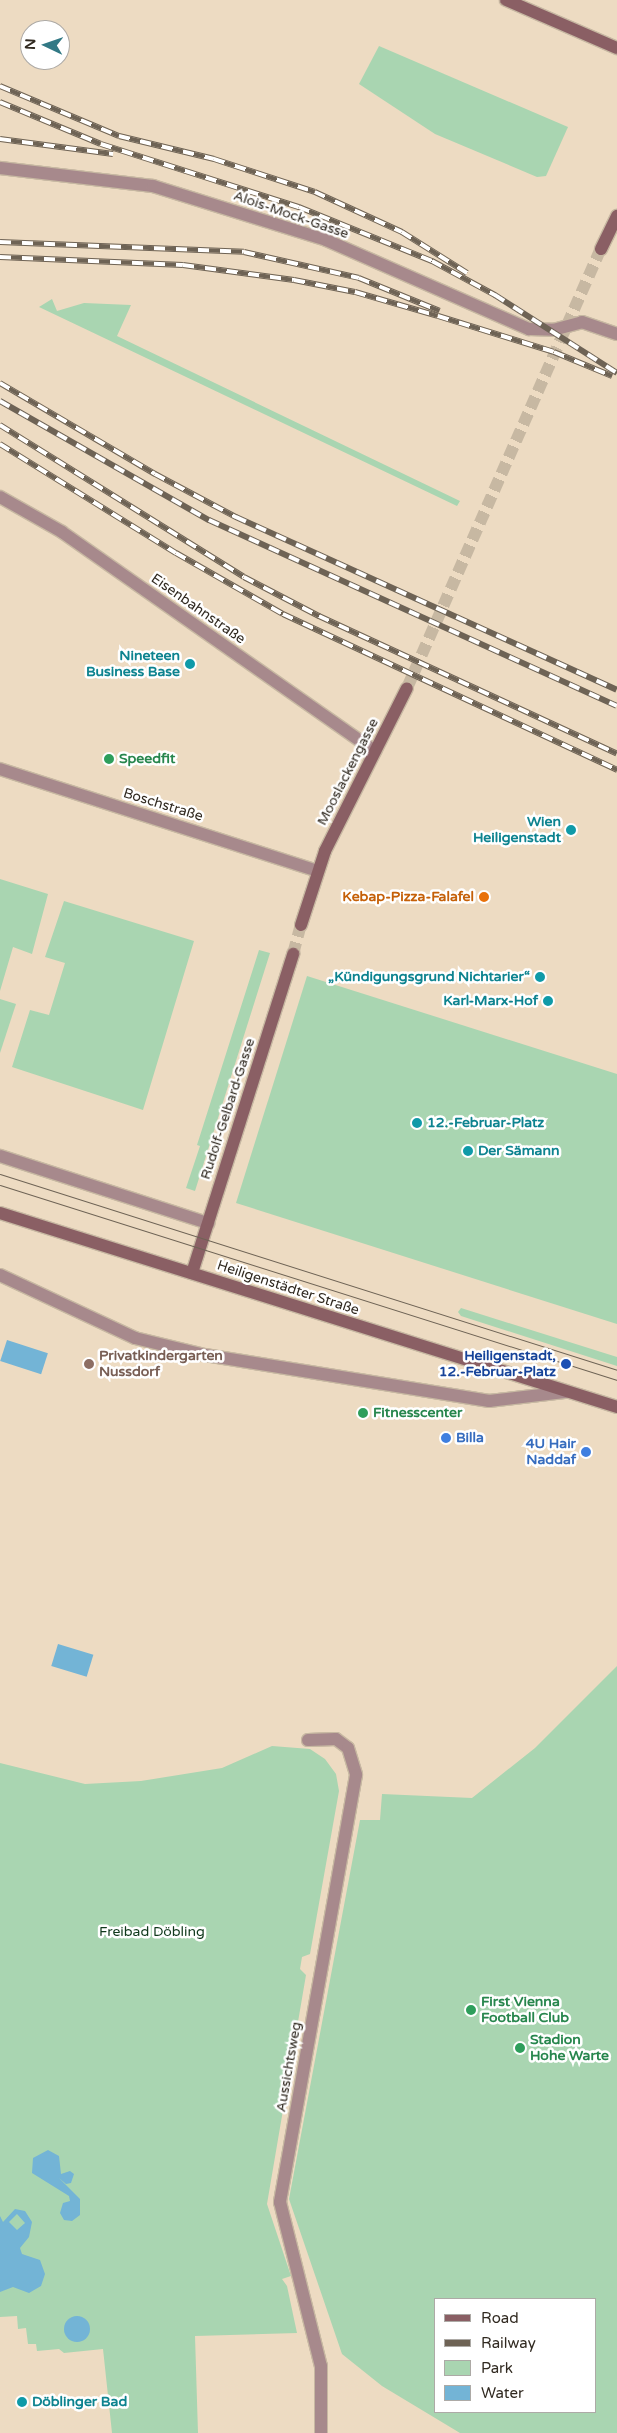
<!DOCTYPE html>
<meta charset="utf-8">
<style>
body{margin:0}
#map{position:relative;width:617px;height:2433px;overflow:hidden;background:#eddbc2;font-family:"Varela Round",sans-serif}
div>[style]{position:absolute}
.green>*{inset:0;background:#a9d5b1}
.water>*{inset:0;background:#73b4d6;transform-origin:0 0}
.round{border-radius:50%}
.secondary-tunnel>*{height:12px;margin-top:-6px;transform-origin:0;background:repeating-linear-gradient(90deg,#c7b8a2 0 12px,transparent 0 18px)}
.roads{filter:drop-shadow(1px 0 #c7b8a2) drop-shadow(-1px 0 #c7b8a2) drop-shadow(0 1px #c7b8a2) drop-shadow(0 -1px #c7b8a2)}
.street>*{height:12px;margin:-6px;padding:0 6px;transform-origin:6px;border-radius:6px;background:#a7898c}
.secondary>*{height:12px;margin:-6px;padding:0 6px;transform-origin:6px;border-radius:6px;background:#8a5f64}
.tram>*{height:1px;margin:-0.5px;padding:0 0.5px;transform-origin:0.5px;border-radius:0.5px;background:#6e6355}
.rail>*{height:5.5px;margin-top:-2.75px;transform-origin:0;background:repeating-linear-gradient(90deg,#fff 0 11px,#6e6355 0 22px);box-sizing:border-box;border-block:1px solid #6e6355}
.dots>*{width:14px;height:14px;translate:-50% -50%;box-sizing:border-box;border:2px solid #fff;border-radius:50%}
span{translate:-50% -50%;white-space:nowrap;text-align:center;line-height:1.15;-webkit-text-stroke:5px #fff;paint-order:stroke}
.street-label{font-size:14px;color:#312a21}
.culture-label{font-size:14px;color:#0d838f;font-weight:700}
.right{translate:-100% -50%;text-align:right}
.left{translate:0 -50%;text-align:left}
.leisure-label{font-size:14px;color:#27864d;font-weight:700}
.food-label{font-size:14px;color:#c56008;font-weight:700}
.education-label{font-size:14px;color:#785e54;font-weight:700}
.transit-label{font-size:14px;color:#164399;font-weight:700}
.shop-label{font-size:14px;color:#366cbe;font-weight:700}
.park-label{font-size:14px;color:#10391c}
.legend{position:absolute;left:434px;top:2298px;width:162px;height:115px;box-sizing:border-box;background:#fff;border:1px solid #adaaa6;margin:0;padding:6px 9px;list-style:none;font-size:15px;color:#312a21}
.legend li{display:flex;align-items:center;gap:10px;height:25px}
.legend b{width:25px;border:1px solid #adaaa6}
.north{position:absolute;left:20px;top:20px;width:50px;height:50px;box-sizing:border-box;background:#fff;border:1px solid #adaaa6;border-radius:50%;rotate:273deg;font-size:14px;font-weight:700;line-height:20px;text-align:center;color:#312a21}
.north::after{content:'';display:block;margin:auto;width:18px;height:22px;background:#327985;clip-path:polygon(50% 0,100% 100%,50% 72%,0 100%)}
</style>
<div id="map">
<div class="green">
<i style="clip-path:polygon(379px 46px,568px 127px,546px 176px,537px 177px,435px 134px,359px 84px)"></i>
<i style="clip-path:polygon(52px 299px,57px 311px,84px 303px,131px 305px,117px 336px,460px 501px,457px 506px,39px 307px)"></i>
<i style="clip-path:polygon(0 879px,48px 894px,32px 954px,13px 947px,0 991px)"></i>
<i style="clip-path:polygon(64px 901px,194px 941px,143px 1110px,12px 1067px,30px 1010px,49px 1015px,65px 963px,45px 957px)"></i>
<i style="clip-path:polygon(259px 950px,270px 953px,195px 1191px,186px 1188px,200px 1146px,197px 1145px)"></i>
<i style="clip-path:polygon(307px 976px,617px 1074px,617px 1324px,236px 1203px)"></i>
<i style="clip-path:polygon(0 999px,16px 1004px,0 1053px)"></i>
<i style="clip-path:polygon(461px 1308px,617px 1357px,617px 1366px,461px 1316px,458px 1312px)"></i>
<i style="clip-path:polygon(evenodd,617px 1666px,617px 2433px,460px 2433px,382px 2386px,342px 2354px,289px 2199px,360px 1820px,380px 1820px,382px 1794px,472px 1798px,535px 1748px,617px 1666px,436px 2299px,596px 2299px,596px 2412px,436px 2412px,436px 2299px)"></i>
<i style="clip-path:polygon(272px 1746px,310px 1749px,325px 1759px,336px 1774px,339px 1791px,310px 1954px,302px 1957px,300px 1969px,306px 1975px,267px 2204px,291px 2276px,282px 2279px,287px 2286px,297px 2333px,195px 2336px,198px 2433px,112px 2433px,103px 2349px,64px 2353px,59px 2349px,37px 2351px,36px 2344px,28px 2344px,26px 2328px,18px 2329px,17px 2316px,0 2317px,0 1763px,85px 1784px,141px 1781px,222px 1768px)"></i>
</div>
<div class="water">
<i style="left:7px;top:1340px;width:43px;height:22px;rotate:18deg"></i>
<i style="left:58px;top:1644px;width:37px;height:23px;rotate:17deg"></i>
<i style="clip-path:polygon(48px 2150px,59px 2156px,61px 2174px,70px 2171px,74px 2174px,71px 2183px,66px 2184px,59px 2178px,80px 2199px,80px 2215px,72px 2221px,64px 2220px,60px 2213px,63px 2203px,70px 2201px,69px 2196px,32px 2173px,33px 2158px)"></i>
<i style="clip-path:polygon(evenodd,15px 2209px,25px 2211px,32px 2222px,29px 2237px,20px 2248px,22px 2254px,40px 2260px,45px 2274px,41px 2286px,29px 2293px,13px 2287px,0 2292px,0 2216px,3px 2222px,15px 2209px,17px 2214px,25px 2223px,17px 2230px,9px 2222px,17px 2214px)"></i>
<i class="round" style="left:64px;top:2316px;width:26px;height:26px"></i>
</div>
<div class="secondary-tunnel">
<i style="left:407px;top:688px;width:480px;rotate:-66.2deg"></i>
<i style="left:293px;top:954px;width:30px;rotate:-75deg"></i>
</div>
<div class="roads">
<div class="street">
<i style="left:0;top:168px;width:154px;rotate:6.7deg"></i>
<i style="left:153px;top:186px;width:181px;rotate:17.3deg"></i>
<i style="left:326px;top:240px;width:222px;rotate:23.7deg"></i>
<i style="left:529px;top:329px;width:24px;rotate:2deg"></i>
<i style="left:553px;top:330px;width:30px;rotate:-15deg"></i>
<i style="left:582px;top:322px;width:37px;rotate:19deg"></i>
<i style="left:0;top:497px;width:71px;rotate:29.4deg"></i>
<i style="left:62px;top:532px;width:382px;rotate:35deg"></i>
<i style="left:0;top:769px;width:333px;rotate:17.8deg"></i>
<i style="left:0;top:1156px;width:219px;rotate:17.9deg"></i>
<i style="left:0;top:1275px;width:149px;rotate:25deg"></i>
<i style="left:135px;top:1338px;width:72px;rotate:13.7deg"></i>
<i style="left:205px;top:1355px;width:288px;rotate:9.2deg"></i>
<i style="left:489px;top:1401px;width:78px;rotate:-6.7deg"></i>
<i style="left:308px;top:1740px;width:28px;rotate:-2deg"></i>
<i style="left:336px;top:1739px;width:15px;rotate:37deg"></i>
<i style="left:348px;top:1748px;width:28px;rotate:73deg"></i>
<i style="left:356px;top:1775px;width:434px;rotate:100.1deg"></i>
<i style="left:280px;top:2202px;width:169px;rotate:76deg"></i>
<i style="left:321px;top:2366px;width:67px;rotate:90deg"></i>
</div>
<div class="secondary">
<i style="left:506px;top:0;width:121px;rotate:23.4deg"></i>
<i style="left:601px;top:249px;width:37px;rotate:-64deg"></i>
<i style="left:301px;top:925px;width:78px;rotate:-72deg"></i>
<i style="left:325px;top:851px;width:182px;rotate:-63.3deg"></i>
<i style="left:0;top:1213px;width:647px;rotate:17.45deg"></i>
<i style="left:192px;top:1273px;width:335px;rotate:-72.4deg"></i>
</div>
</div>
<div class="tram">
<i style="left:0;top:1174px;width:647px;rotate:17.62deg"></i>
<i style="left:0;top:1185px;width:647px;rotate:17.54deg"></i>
</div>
<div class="rail">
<i style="left:0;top:86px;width:129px;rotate:22.8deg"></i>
<i style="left:119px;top:136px;width:98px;rotate:13.6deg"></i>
<i style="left:214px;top:159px;width:106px;rotate:18.1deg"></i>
<i style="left:315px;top:192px;width:96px;rotate:24.7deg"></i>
<i style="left:402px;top:232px;width:77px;rotate:32.2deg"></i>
<i style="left:0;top:102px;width:109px;rotate:22.6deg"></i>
<i style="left:101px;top:144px;width:208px;rotate:17.7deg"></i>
<i style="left:299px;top:207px;width:144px;rotate:22.1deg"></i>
<i style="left:432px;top:261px;width:72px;rotate:28.4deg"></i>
<i style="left:495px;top:295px;width:145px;rotate:32.6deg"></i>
<i style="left:0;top:139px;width:114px;rotate:7.6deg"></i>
<i style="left:0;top:242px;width:244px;rotate:2.3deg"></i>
<i style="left:244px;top:252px;width:118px;rotate:12.7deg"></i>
<i style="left:359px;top:278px;width:87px;rotate:22.2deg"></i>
<i style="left:0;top:257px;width:183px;rotate:2.5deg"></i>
<i style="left:183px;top:265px;width:112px;rotate:7.7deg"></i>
<i style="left:294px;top:280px;width:62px;rotate:11.1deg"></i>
<i style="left:355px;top:292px;width:86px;rotate:16.1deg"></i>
<i style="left:438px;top:316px;width:121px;rotate:17.2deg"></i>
<i style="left:554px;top:352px;width:63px;rotate:22.5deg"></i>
<i style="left:0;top:383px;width:180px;rotate:30.4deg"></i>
<i style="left:155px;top:474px;width:92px;rotate:28deg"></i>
<i style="left:236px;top:517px;width:418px;rotate:24.4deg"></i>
<i style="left:0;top:401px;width:241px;rotate:29.7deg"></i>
<i style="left:209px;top:520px;width:448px;rotate:24.5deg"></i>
<i style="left:0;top:425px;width:287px;rotate:31.9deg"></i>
<i style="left:244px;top:577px;width:85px;rotate:27.5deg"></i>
<i style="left:319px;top:616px;width:328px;rotate:24.8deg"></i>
<i style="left:0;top:444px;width:207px;rotate:31.8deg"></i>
<i style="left:176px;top:553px;width:123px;rotate:29.7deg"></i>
<i style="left:283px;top:614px;width:369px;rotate:25deg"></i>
</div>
<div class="dots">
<i style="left:190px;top:664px;background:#0f9aa8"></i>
<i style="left:109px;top:759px;background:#2e9e5b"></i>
<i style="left:571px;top:830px;background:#0f9aa8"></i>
<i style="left:484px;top:897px;background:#e8710a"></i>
<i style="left:540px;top:977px;background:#0f9aa8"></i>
<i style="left:548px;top:1001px;background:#0f9aa8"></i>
<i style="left:417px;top:1123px;background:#0f9aa8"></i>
<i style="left:468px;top:1151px;background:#0f9aa8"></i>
<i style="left:89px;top:1364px;background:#8d6e63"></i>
<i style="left:566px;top:1364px;background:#1a4fb4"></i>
<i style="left:363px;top:1413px;background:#2e9e5b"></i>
<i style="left:446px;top:1438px;background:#3f7fe0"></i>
<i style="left:586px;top:1452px;background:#3f7fe0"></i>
<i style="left:471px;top:2010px;background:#2e9e5b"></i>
<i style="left:520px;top:2048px;background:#2e9e5b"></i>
<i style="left:22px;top:2402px;background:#0f9aa8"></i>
</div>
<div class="street-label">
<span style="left:291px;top:215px;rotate:19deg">Alois-Mock-Gasse</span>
<span style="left:198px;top:609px;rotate:35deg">Eisenbahnstraße</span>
<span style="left:348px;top:772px;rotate:-63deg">Mooslackengasse</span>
<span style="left:163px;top:805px;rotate:17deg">Boschstraße</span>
<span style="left:228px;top:1109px;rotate:-72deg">Rudolf-Gelbard-Gasse</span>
<span style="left:288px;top:1288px;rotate:18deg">Heiligenstädter Straße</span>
<span style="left:289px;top:2067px;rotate:-80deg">Aussichtsweg</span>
</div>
<div class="culture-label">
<span class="right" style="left:180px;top:664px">Nineteen<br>Business Base</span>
<span class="right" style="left:561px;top:830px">Wien<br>Heiligenstadt</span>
<span class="right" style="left:530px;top:977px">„Kündigungsgrund Nichtarier“</span>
<span class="right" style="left:538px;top:1001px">Karl-Marx-Hof</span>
<span class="left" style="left:427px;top:1123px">12.-Februar-Platz</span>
<span class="left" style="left:478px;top:1151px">Der Sämann</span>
<span class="left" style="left:32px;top:2402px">Döblinger Bad</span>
</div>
<div class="leisure-label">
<span class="left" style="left:119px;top:759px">Speedfit</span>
<span class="left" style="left:373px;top:1413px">Fitnesscenter</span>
<span class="left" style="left:481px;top:2010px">First Vienna<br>Football Club</span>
<span class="left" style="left:530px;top:2048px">Stadion<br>Hohe Warte</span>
</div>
<div class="food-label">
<span class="right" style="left:474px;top:897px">Kebap-Pizza-Falafel</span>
</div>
<div class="education-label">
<span class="left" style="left:99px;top:1364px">Privatkindergarten<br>Nussdorf</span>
</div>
<div class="transit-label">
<span class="right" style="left:556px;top:1364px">Heiligenstadt,<br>12.-Februar-Platz</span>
</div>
<div class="shop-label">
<span class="left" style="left:456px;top:1438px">Billa</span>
<span class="right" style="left:576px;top:1452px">4U Hair<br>Naddaf</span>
</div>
<div class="park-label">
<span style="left:152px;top:1932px">Freibad Döbling</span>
</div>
<ul class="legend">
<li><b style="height:6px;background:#8a5f64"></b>Road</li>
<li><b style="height:6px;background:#6e6355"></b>Railway</li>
<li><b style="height:14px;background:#a9d5b1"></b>Park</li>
<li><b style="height:14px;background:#73b4d6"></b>Water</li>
</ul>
<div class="north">N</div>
</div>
